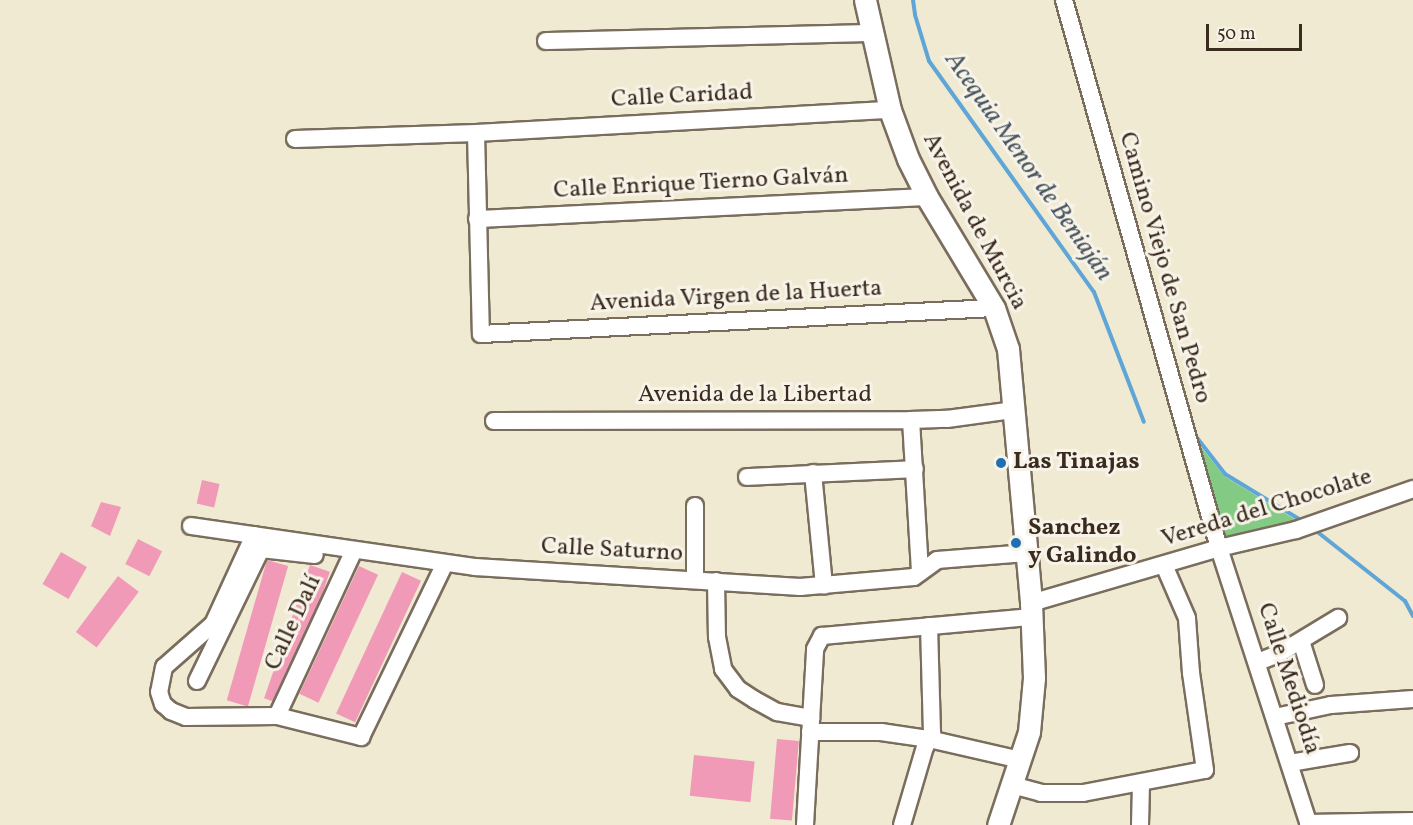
<!DOCTYPE html>
<meta charset="utf-8">
<style>
body{margin:0}
#map{position:relative;width:1413px;height:825px;overflow:hidden;background:#f0ead3;font-family:Vollkorn,serif}
div>[style]{position:absolute}
.green>*{inset:0;background:#83ca85}
.stream>*{height:4px;margin:-2px;padding:0 2px;transform-origin:2px;border-radius:2px;background:#5fa6d6}
.building>*{inset:0;background:#f09ab8;transform-origin:0 0}
.roads{filter:drop-shadow(2px 0 #7a6d5d) drop-shadow(-2px 0 #7a6d5d) drop-shadow(0 2px #7a6d5d) drop-shadow(0 -2px #7a6d5d)}
.minor>*{height:16px;margin:-8px;padding:0 8px;transform-origin:8px;border-radius:8px;background:#fff}
.major>*{height:21px;margin:-10.5px;padding:0 10.5px;transform-origin:10.5px;border-radius:10.5px;background:#fff}
.dots>*{width:16px;height:16px;translate:-50% -50%;box-sizing:border-box;border:3px solid #f7f3e8;border-radius:50%}
span{translate:-50% -50%;white-space:nowrap;text-align:center;line-height:1.15;-webkit-text-stroke:6px #f7f3e8;paint-order:stroke}
.street-label{font-size:24px;color:#3b2a1e}
.poi-label{font-size:24px;color:#3b2a1e;font-weight:700}
.left{translate:0 -50%;text-align:left}
.water-label{font-size:26px;color:#48555e;font-style:italic}
.scale{position:absolute;left:1206px;top:24px;width:96px;height:27px;box-sizing:border-box;border:3px solid #3b2a1e;border-top:0;padding-left:8px;font-size:18px;line-height:21px;white-space:nowrap;color:#3b2a1e;-webkit-text-stroke:4px #f7f3e8;paint-order:stroke}
</style>
<div id="map">
<div class="green">
<i style="clip-path:polygon(1187px 429px,1224px 476px,1301px 523px,1218px 539px)"></i>
</div>
<div class="stream">
<i style="left:913px;top:0;width:15px;rotate:82deg"></i>
<i style="left:915px;top:15px;width:48px;rotate:73.1deg"></i>
<i style="left:929px;top:61px;width:284px;rotate:54.5deg"></i>
<i style="left:1094px;top:292px;width:139px;rotate:69deg"></i>
<i style="left:1194px;top:434px;width:51px;rotate:52.2deg"></i>
<i style="left:1225px;top:474px;width:92px;rotate:31.3deg"></i>
<i style="left:1315px;top:530px;width:115px;rotate:38.3deg"></i>
<i style="left:1405px;top:601px;width:17px;rotate:62deg"></i>
</div>
<div class="building">
<i style="left:202px;top:480px;width:18px;height:24px;rotate:13deg"></i>
<i style="clip-path:polygon(101px 502px,121px 507px,110px 536px,91px 526px)"></i>
<i style="left:138px;top:539px;width:27px;height:28px;rotate:27deg"></i>
<i style="left:61px;top:552px;width:30px;height:37px;rotate:30deg"></i>
<i style="left:267px;top:560px;width:22px;height:146px;rotate:16deg"></i>
<i style="left:310px;top:565px;width:21px;height:141px;rotate:19deg"></i>
<i style="left:359px;top:566px;width:21px;height:141px;rotate:25deg"></i>
<i style="left:402px;top:572px;width:21px;height:156px;rotate:25deg"></i>
<i style="left:118px;top:576px;width:26px;height:70px;rotate:37deg"></i>
<i style="left:777px;top:739px;width:22px;height:80px;rotate:5deg"></i>
<i style="left:694px;top:755px;width:61px;height:41px;rotate:6deg"></i>
</div>
<div class="roads">
<div class="minor">
<i style="left:1064px;top:0;width:569px;rotate:74.21deg"></i>
<i style="left:1219px;top:548px;width:291px;rotate:72deg"></i>
<i style="left:546px;top:41px;width:325px;rotate:-1.4deg"></i>
<i style="left:476px;top:133px;width:201px;rotate:88.6deg"></i>
<i style="left:481px;top:334px;width:514px;rotate:-2.9deg"></i>
<i style="left:295px;top:139px;width:181px;rotate:-1.9deg"></i>
<i style="left:476px;top:133px;width:415px;rotate:-3.2deg"></i>
<i style="left:477px;top:219px;width:451px;rotate:-2.8deg"></i>
<i style="left:911px;top:420px;width:152px;rotate:86.6deg"></i>
<i style="left:494px;top:421px;width:417px;rotate:-0.1deg"></i>
<i style="left:911px;top:420px;width:36px;rotate:-2deg"></i>
<i style="left:947px;top:419px;width:68px;rotate:-7.7deg"></i>
<i style="left:813px;top:473px;width:113px;rotate:84.4deg"></i>
<i style="left:747px;top:477px;width:168px;rotate:-2.7deg"></i>
<i style="left:695px;top:506px;width:74px;rotate:90deg"></i>
<i style="left:191px;top:526px;width:287px;rotate:8.2deg"></i>
<i style="left:475px;top:567px;width:326px;rotate:3.5deg"></i>
<i style="left:800px;top:587px;width:114px;rotate:-5deg"></i>
<i style="left:914px;top:577px;width:29px;rotate:-36deg"></i>
<i style="left:937px;top:560px;width:90px;rotate:-4.4deg"></i>
<i style="left:254px;top:535px;width:98px;rotate:114.7deg"></i>
<i style="left:213px;top:624px;width:65px;rotate:138.7deg"></i>
<i style="left:164px;top:667px;width:25px;rotate:101deg"></i>
<i style="left:159px;top:692px;width:13px;rotate:72deg"></i>
<i style="left:163px;top:704px;width:11px;rotate:41deg"></i>
<i style="left:171px;top:711px;width:16px;rotate:22deg"></i>
<i style="left:186px;top:717px;width:91px;rotate:-0.6deg"></i>
<i style="left:277px;top:716px;width:87px;rotate:14deg"></i>
<i style="left:361px;top:737px;width:193px;rotate:-64.2deg"></i>
<i style="left:716px;top:581px;width:56px;rotate:89deg"></i>
<i style="left:717px;top:637px;width:33px;rotate:79deg"></i>
<i style="left:723px;top:669px;width:25px;rotate:53deg"></i>
<i style="left:738px;top:689px;width:20px;rotate:33deg"></i>
<i style="left:755px;top:700px;width:25px;rotate:29deg"></i>
<i style="left:777px;top:712px;width:35px;rotate:10deg"></i>
<i style="left:1031px;top:603px;width:196px;rotate:-16.3deg"></i>
<i style="left:1219px;top:548px;width:79px;rotate:-13.2deg"></i>
<i style="left:1296px;top:530px;width:124px;rotate:-19.3deg"></i>
<i style="left:1301px;top:641px;width:46px;rotate:72.3deg"></i>
<i style="left:1258px;top:662px;width:24px;rotate:-22deg"></i>
<i style="left:1280px;top:653px;width:68px;rotate:-31.1deg"></i>
<i style="left:197px;top:681px;width:147px;rotate:-64.1deg"></i>
<i style="left:261px;top:549px;width:54px;rotate:6.3deg"></i>
<i style="left:277px;top:716px;width:183px;rotate:-65.1deg"></i>
<i style="left:1275px;top:717px;width:57px;rotate:-12.1deg"></i>
<i style="left:1331px;top:705px;width:82px;rotate:-4.2deg"></i>
<i style="left:810px;top:732px;width:71px"></i>
<i style="left:881px;top:732px;width:49px;rotate:8.3deg"></i>
<i style="left:929px;top:739px;width:94px;rotate:12.9deg"></i>
<i style="left:1290px;top:763px;width:61px;rotate:-9.5deg"></i>
<i style="left:1012px;top:785px;width:30px;rotate:15deg"></i>
<i style="left:1041px;top:793px;width:42px"></i>
<i style="left:1083px;top:793px;width:124px;rotate:-10.7deg"></i>
<i style="left:1205px;top:770px;width:98px;rotate:-98.2deg"></i>
<i style="left:1191px;top:673px;width:55px;rotate:-94.2deg"></i>
<i style="left:1187px;top:618px;width:58px;rotate:-113.5deg"></i>
<i style="left:1308px;top:823px;width:105px;rotate:-1.1deg"></i>
<i style="left:805px;top:825px;width:176px;rotate:-86.7deg"></i>
<i style="left:815px;top:649px;width:15px;rotate:-62deg"></i>
<i style="left:822px;top:636px;width:211px;rotate:-5.2deg"></i>
<i style="left:902px;top:825px;width:81px;rotate:-73.6deg"></i>
<i style="left:925px;top:747px;width:16px;rotate:-63deg"></i>
<i style="left:932px;top:733px;width:107px;rotate:-91.6deg"></i>
<i style="left:1140px;top:825px;width:41px;rotate:-88.6deg"></i>
</div>
<div class="major">
<i style="left:865px;top:0;width:113px;rotate:77.2deg"></i>
<i style="left:890px;top:110px;width:52px;rotate:69.8deg"></i>
<i style="left:908px;top:159px;width:42px;rotate:63.4deg"></i>
<i style="left:927px;top:197px;width:130px;rotate:58.9deg"></i>
<i style="left:994px;top:308px;width:43px;rotate:71.1deg"></i>
<i style="left:1008px;top:349px;width:255px;rotate:84.8deg"></i>
<i style="left:1031px;top:603px;width:75px;rotate:87.7deg"></i>
<i style="left:1034px;top:678px;width:54px;rotate:95.3deg"></i>
<i style="left:1029px;top:732px;width:98px;rotate:108.4deg"></i>
</div>
</div>
<div class="dots">
<i style="left:1001px;top:463px;background:#1f6fb2"></i>
<i style="left:1016px;top:543px;background:#1f6fb2"></i>
</div>
<div class="street-label">
<span style="left:682px;top:97px;rotate:-3deg">Calle Caridad</span>
<span style="left:701px;top:184px;rotate:-3deg">Calle Enrique Tierno Galván</span>
<span style="left:974px;top:222px;rotate:62deg">Avenida de Murcia</span>
<span style="left:1164px;top:268px;rotate:74deg">Camino Viejo de San Pedro</span>
<span style="left:736px;top:297px;rotate:-3deg">Avenida Virgen de la Huerta</span>
<span style="left:755px;top:396px">Avenida de la Libertad</span>
<span style="left:1267px;top:509px;rotate:-17deg">Vereda del Chocolate</span>
<span style="left:612px;top:551px;rotate:3deg">Calle Saturno</span>
<span style="left:294px;top:623px;rotate:-65deg">Calle Dalí</span>
<span style="left:1288px;top:679px;rotate:72deg">Calle Mediodía</span>
</div>
<div class="poi-label">
<span class="left" style="left:1013px;top:463px">Las Tinajas</span>
<span class="left" style="left:1028px;top:543px">Sanchez<br>y Galindo</span>
</div>
<div class="water-label">
<span style="left:1028px;top:167px;rotate:55deg">Acequia Menor de Beniaján</span>
</div>
<div class="scale">50 m</div>
</div>
